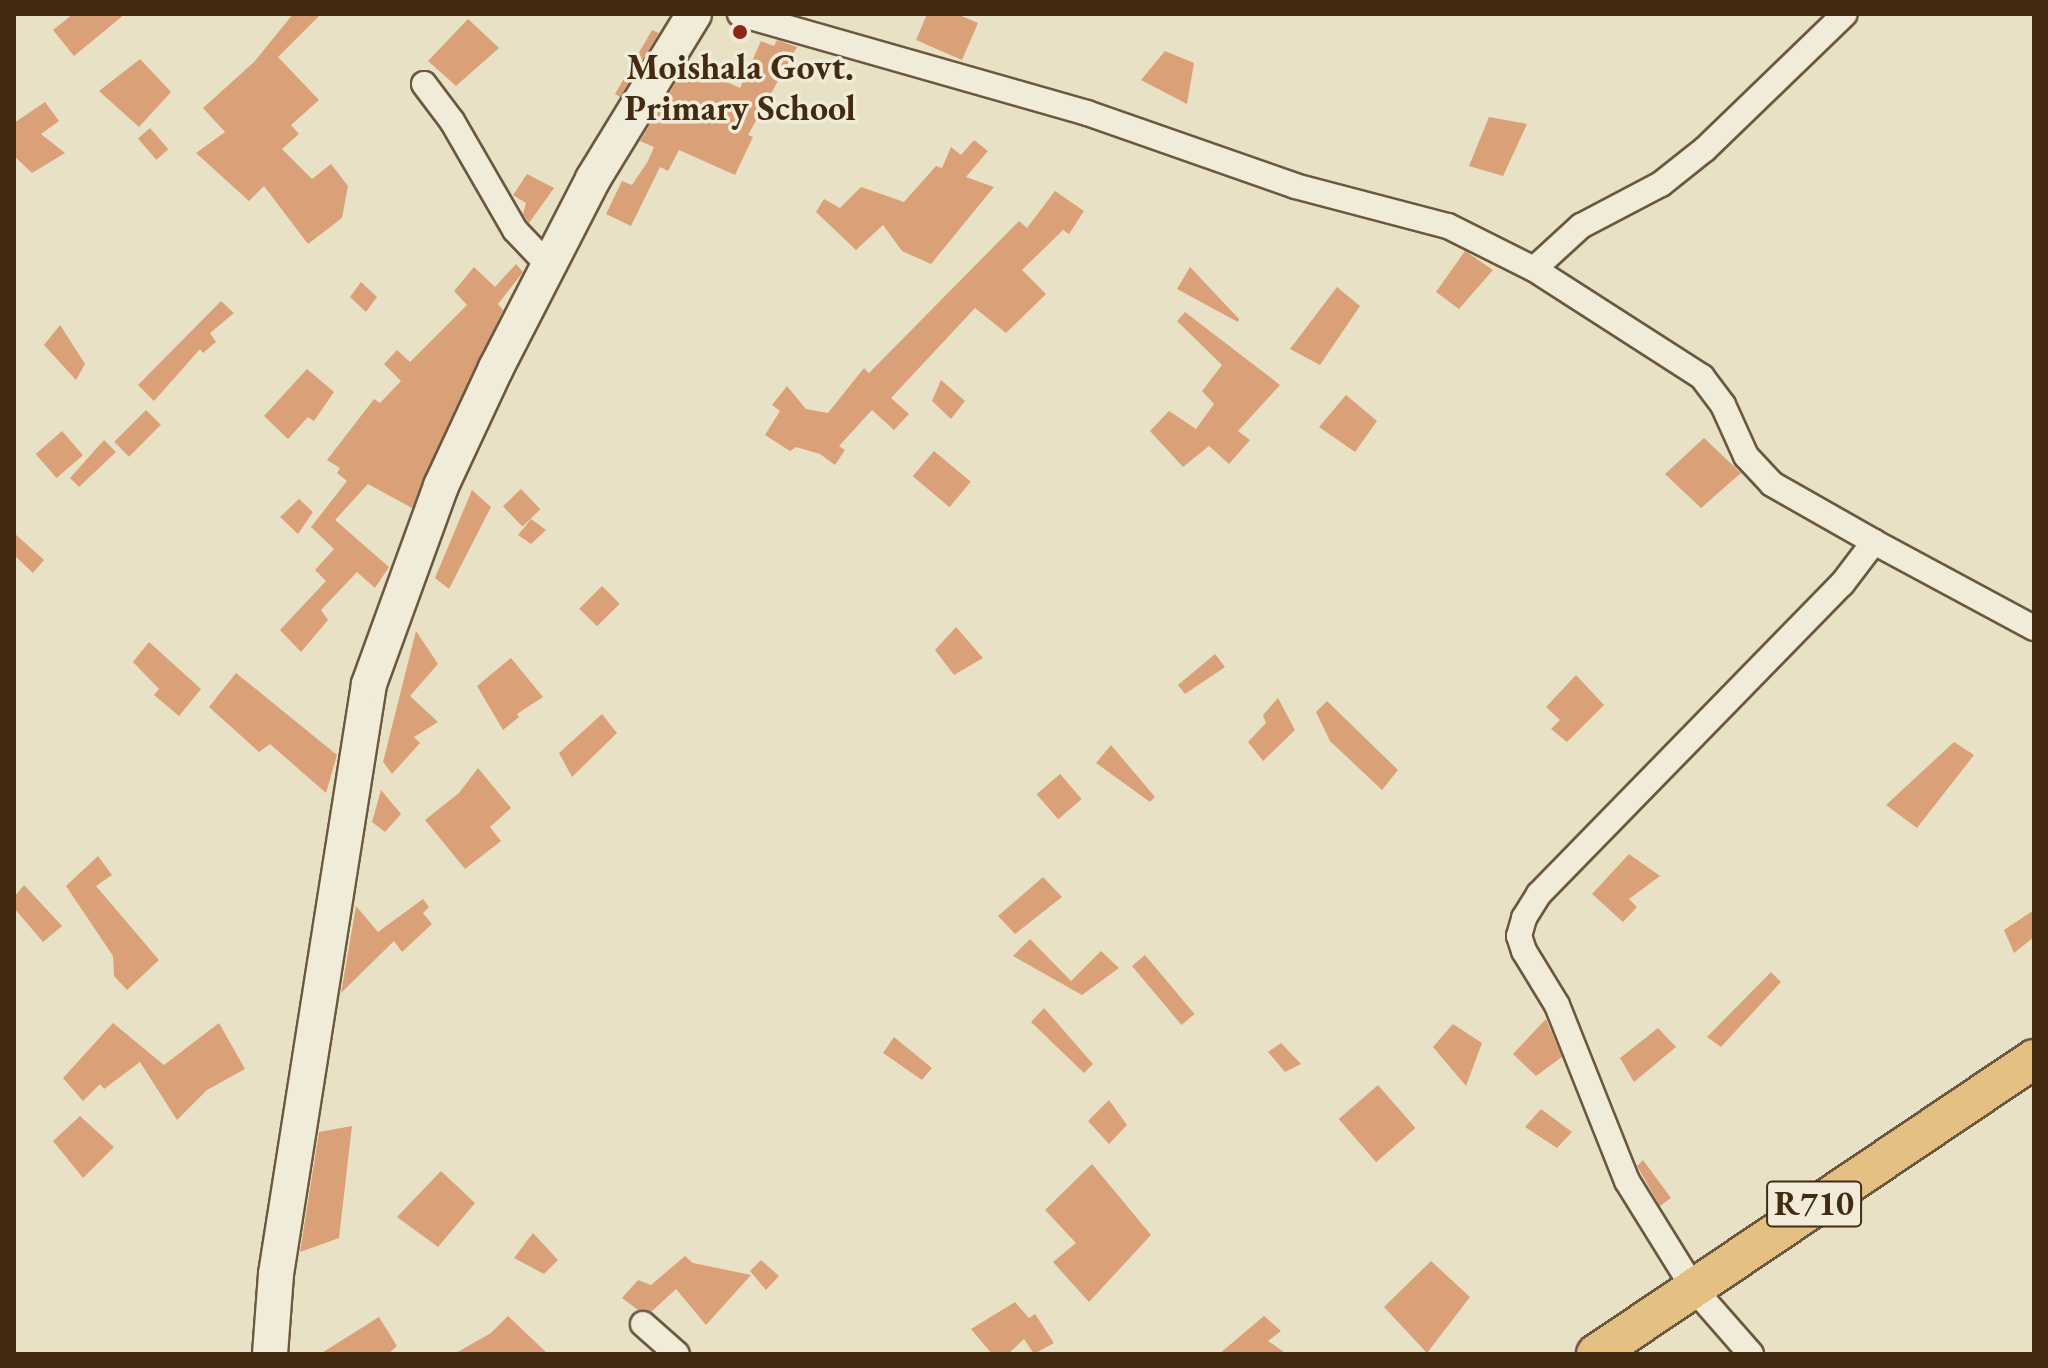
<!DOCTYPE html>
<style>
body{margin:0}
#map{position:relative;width:2048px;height:1368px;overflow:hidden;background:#e9e1c5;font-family:"EB Garamond",serif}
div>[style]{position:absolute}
.building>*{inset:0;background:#daa179;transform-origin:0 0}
.roads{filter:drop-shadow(2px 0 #6c583f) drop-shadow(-2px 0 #6c583f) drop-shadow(0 2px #6c583f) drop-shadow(0 -2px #6c583f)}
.street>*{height:24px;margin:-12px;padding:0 12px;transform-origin:12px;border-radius:12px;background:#f1ecd9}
.secondary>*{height:34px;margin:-17px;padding:0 17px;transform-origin:17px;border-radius:17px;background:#f1ecd9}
.primary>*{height:38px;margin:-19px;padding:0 19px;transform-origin:19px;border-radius:19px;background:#e4c082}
.dots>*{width:22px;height:22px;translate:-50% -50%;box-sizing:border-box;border:4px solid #f1ecd9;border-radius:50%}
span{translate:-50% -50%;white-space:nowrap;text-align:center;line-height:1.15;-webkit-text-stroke:7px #f1ecd9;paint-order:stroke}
.shield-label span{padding:2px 6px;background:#f1ecd9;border:2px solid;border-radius:6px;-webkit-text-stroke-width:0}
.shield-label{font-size:34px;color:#432b12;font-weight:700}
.poi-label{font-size:36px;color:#432b12;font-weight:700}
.frame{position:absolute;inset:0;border:16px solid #432b12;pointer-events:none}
</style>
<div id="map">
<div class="building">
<i style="clip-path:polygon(73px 14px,125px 14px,74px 56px,53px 30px)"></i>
<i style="clip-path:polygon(293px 14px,321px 14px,278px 57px,319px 100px,291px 125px,299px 134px,282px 149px,312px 179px,331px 164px,348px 186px,342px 218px,308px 244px,264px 186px,249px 201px,196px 153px,225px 132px,203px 108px,254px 62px)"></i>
<i style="clip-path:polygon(927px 14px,957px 14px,978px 23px,962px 60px,916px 40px)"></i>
<i style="clip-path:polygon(468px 19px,499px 48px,456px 86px,428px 61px)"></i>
<i style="clip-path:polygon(652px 30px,659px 33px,620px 97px,615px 94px)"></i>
<i style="clip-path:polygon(777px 40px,797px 47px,748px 135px,753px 137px,735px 175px,679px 150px,668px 171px,660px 167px,631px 226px,606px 214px,622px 181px,632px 185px,648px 161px,654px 147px,640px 141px,687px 64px,740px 88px,761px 41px,774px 46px)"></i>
<i style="clip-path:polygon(1165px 51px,1194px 63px,1187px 104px,1141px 80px)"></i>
<i style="clip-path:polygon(140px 59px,171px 92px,139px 127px,99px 91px)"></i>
<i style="clip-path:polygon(45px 102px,59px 121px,41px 134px,65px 153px,32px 173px,14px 156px,14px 123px)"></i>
<i style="clip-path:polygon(1489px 117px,1527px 124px,1503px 176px,1469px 166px)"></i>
<i style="left:150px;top:128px;width:28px;height:16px;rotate:49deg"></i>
<i style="clip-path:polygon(974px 140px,988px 151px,966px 177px,994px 187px,931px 264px,902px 251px,883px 225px,856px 250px,816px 212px,824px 199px,840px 208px,861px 187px,904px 202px,936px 166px,942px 168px,951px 147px,961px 155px)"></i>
<i style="clip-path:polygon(527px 174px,554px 188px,529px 223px,523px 214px,526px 203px,513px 195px)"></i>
<i style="clip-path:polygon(1055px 191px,1084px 211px,1069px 234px,1063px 230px,1022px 270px,1046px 294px,1006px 333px,975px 308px,891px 398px,909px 414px,894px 430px,872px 410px,839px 446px,845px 450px,835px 465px,820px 454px,796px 447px,790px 451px,765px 435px,780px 411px,772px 405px,787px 386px,806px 409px,828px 413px,864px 368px,869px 373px,1019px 221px,1027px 228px)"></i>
<i style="clip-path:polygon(1465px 251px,1493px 270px,1459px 309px,1436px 292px)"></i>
<i style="clip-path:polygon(516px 264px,523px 272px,498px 304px,503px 310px,412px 508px,368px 484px,335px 520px,389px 567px,375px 588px,357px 572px,321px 610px,328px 620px,301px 652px,280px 630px,326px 581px,315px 570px,334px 549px,311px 527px,347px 481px,337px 473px,340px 468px,327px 460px,374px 399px,380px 403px,401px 381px,384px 364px,397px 350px,410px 362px,467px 305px,454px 291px,474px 267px,495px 287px)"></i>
<i style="clip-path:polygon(1190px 267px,1239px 319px,1238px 322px,1177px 289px)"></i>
<i style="clip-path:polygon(361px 282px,377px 297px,366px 312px,350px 297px)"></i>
<i style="clip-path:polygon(1337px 287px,1360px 306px,1320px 365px,1290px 349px)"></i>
<i style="clip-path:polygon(221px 301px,234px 313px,210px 333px,216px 342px,203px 353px,200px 349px,154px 401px,138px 385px)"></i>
<i style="clip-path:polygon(1185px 312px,1280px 385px,1238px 431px,1250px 440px,1229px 464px,1209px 446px,1183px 467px,1150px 431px,1169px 411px,1196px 429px,1214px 404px,1202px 391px,1222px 365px,1177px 321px)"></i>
<i style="clip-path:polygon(60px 325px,85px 364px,76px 380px,44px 345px)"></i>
<i style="clip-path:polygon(307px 369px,334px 392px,314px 421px,308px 417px,288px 439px,264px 416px)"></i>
<i style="clip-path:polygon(941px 380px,965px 401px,951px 419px,932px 401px)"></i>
<i style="clip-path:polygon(1346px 395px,1377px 421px,1355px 452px,1319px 427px)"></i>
<i style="left:146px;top:410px;width:21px;height:45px;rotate:45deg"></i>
<i style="left:62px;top:431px;width:32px;height:35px;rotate:49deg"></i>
<i style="clip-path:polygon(1704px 438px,1741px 473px,1701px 508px,1665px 474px)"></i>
<i style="clip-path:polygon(104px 440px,116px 452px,79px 487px,70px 478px)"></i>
<i style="left:934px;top:451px;width:48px;height:33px;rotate:40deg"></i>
<i style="left:521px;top:489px;width:28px;height:25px;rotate:46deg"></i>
<i style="clip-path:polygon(472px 490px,491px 507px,449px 589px,435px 578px)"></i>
<i style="clip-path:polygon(299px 499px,313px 512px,298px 534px,280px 517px)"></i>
<i style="clip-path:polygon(531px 519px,546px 530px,531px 544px,518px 535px)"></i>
<i style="clip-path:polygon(14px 533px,44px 560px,33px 573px,14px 555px)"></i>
<i style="left:602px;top:586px;width:25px;height:32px;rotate:45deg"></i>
<i style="clip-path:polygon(956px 627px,983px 658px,954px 675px,935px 650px)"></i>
<i style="clip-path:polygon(416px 631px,438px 664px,410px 696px,438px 722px,414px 737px,420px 743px,392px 774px,383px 762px)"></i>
<i style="clip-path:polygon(149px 642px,201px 689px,179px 716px,154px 695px,159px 689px,133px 662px)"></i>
<i style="clip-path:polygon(1215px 654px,1225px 667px,1185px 694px,1178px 685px)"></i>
<i style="clip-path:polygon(511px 658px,543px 697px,517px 714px,519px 717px,503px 730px,477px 686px)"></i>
<i style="clip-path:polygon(236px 673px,337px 755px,326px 793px,270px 744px,259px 752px,209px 707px)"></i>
<i style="clip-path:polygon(1576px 675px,1604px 705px,1567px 742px,1551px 729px,1560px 720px,1546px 707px)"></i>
<i style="clip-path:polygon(1278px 698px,1295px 730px,1263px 761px,1248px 742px,1266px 723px,1263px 715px)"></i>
<i style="clip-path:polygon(1327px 701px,1398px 770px,1382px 790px,1330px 741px,1316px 712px)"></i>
<i style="clip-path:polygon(602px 714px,617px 733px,572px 777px,559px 753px)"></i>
<i style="clip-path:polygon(1954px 742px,1974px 755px,1917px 828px,1886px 805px)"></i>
<i style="clip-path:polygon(1111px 745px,1155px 797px,1150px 802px,1096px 763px)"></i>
<i style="clip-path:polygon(478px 768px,511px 808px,490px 827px,501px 841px,465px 869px,425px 820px,459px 793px)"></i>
<i style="left:1060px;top:774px;width:33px;height:31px;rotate:49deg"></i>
<i style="clip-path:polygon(381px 790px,401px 814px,385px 832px,372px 822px)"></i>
<i style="clip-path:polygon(1629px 854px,1660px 876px,1629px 899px,1637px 907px,1623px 922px,1592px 894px)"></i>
<i style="clip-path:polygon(98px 856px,112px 875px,96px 886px,159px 960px,127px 990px,114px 976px,113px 956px,66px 886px)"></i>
<i style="clip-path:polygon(1043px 877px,1062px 897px,1015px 934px,998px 916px)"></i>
<i style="clip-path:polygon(24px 885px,62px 926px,43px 942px,14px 908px,14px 897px)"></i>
<i style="clip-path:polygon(423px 899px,429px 907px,423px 913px,432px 924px,402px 952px,394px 941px,341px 993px,356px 906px,378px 932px)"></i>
<i style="clip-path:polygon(2034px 910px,2034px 937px,2014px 953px,2004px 930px)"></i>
<i style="clip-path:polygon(1030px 939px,1071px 981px,1101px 951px,1119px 968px,1082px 995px,1013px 956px)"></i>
<i style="left:1145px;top:955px;width:77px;height:17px;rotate:50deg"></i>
<i style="clip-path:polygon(1771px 972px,1781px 982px,1721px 1047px,1707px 1037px)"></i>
<i style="clip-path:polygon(1044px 1008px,1093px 1064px,1084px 1073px,1031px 1022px)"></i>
<i style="clip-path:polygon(1546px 1019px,1562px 1057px,1536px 1076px,1513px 1054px)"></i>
<i style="clip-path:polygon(113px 1023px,164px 1065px,219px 1023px,245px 1069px,207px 1090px,177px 1120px,140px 1062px,104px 1089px,100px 1084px,83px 1101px,63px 1078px)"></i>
<i style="clip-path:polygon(1453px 1024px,1482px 1043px,1466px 1086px,1433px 1047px)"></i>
<i style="clip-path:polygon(1658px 1028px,1676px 1047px,1634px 1082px,1620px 1058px)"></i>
<i style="clip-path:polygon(894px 1037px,932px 1068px,922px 1080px,883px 1053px)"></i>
<i style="clip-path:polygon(1281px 1043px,1301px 1064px,1285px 1072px,1268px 1052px)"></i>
<i style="left:1378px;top:1085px;width:57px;height:52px;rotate:49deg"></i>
<i style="clip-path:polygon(1109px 1100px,1127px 1125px,1109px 1144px,1088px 1121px)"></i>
<i style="clip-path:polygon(1541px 1109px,1572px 1132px,1557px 1148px,1525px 1127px)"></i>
<i style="clip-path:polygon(80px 1116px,114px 1147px,83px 1178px,53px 1141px)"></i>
<i style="clip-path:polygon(352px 1126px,339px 1238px,300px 1252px,319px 1132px)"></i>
<i style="clip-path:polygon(1643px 1160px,1671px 1198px,1660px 1206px,1637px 1166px)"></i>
<i style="clip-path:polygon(1092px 1164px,1151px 1235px,1089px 1302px,1053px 1262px,1076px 1243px,1045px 1210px)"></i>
<i style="clip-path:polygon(441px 1171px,475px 1203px,438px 1247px,397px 1217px)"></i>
<i style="clip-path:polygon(533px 1233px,558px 1260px,544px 1274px,514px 1258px)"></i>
<i style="clip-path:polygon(685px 1256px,693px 1263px,751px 1275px,706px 1325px,676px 1289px,651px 1312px,638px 1310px,622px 1298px,638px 1280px,651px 1285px)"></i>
<i style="clip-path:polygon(761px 1260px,779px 1276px,766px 1290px,750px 1271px)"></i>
<i style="clip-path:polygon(1431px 1261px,1470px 1297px,1427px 1353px,1384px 1307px)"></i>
<i style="clip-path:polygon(1015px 1302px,1029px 1318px,1035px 1314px,1054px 1343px,1034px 1354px,1024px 1339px,1008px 1354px,992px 1354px,971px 1329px)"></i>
<i style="clip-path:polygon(508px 1316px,548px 1354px,454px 1354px,491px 1333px)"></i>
<i style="clip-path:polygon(1264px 1316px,1281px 1331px,1268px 1341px,1287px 1354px,1219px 1354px)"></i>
<i style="clip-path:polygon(379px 1317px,397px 1346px,388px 1354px,320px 1354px)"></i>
</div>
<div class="roads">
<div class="street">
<i style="left:740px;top:14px;width:361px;rotate:15.9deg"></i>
<i style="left:1087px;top:113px;width:220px;rotate:19.3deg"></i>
<i style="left:1295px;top:186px;width:158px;rotate:14.7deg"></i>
<i style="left:1448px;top:226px;width:96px;rotate:26.6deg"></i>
<i style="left:1534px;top:269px;width:200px;rotate:32.7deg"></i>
<i style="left:1702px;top:377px;width:35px;rotate:53deg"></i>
<i style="left:1723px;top:405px;width:56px;rotate:65.7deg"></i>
<i style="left:1746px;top:456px;width:38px;rotate:47deg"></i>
<i style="left:1772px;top:484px;width:117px;rotate:29.6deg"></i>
<i style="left:424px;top:84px;width:46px;rotate:52.9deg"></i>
<i style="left:452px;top:121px;width:126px;rotate:60deg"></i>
<i style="left:515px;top:230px;width:50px;rotate:46.6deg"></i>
<i style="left:1534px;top:269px;width:64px;rotate:-42.5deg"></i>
<i style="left:1581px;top:226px;width:90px;rotate:-27.7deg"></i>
<i style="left:1661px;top:184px;width:56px;rotate:-38.5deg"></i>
<i style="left:1705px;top:149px;width:194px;rotate:-44deg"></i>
<i style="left:643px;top:1324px;width:45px;rotate:41.4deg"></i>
<i style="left:1751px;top:1354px;width:86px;rotate:-131.2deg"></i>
<i style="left:1694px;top:1289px;width:127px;rotate:-121.8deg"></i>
<i style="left:1627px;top:1181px;width:189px;rotate:-111.7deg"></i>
<i style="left:1557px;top:1005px;width:63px;rotate:-121.4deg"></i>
<i style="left:1524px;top:951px;width:16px;rotate:-108deg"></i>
<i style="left:1519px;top:936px;width:19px;rotate:-74deg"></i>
<i style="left:1524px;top:918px;width:28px;rotate:-58deg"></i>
<i style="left:1539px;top:894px;width:433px;rotate:-45.7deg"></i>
<i style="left:1842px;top:584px;width:53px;rotate:-52.7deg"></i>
<i style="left:1874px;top:542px;width:182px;rotate:28.3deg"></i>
</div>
<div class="secondary">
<i style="left:270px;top:1354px;width:80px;rotate:-85.7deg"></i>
<i style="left:276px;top:1274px;width:597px;rotate:-81.04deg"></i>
<i style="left:369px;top:684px;width:211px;rotate:-70deg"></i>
<i style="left:441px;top:486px;width:130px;rotate:-65deg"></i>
<i style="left:496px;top:368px;width:212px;rotate:-62.8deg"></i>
<i style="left:593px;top:179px;width:193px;rotate:-58.5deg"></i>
</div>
<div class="primary">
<i style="left:1596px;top:1354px;width:528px;rotate:-33.96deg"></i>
</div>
</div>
<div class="dots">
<i style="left:740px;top:32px;background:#8f2418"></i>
</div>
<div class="shield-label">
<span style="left:1814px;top:1204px">R710</span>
</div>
<div class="poi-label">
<span style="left:740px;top:87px">Moishala Govt.<br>Primary School</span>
</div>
<div class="frame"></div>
</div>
